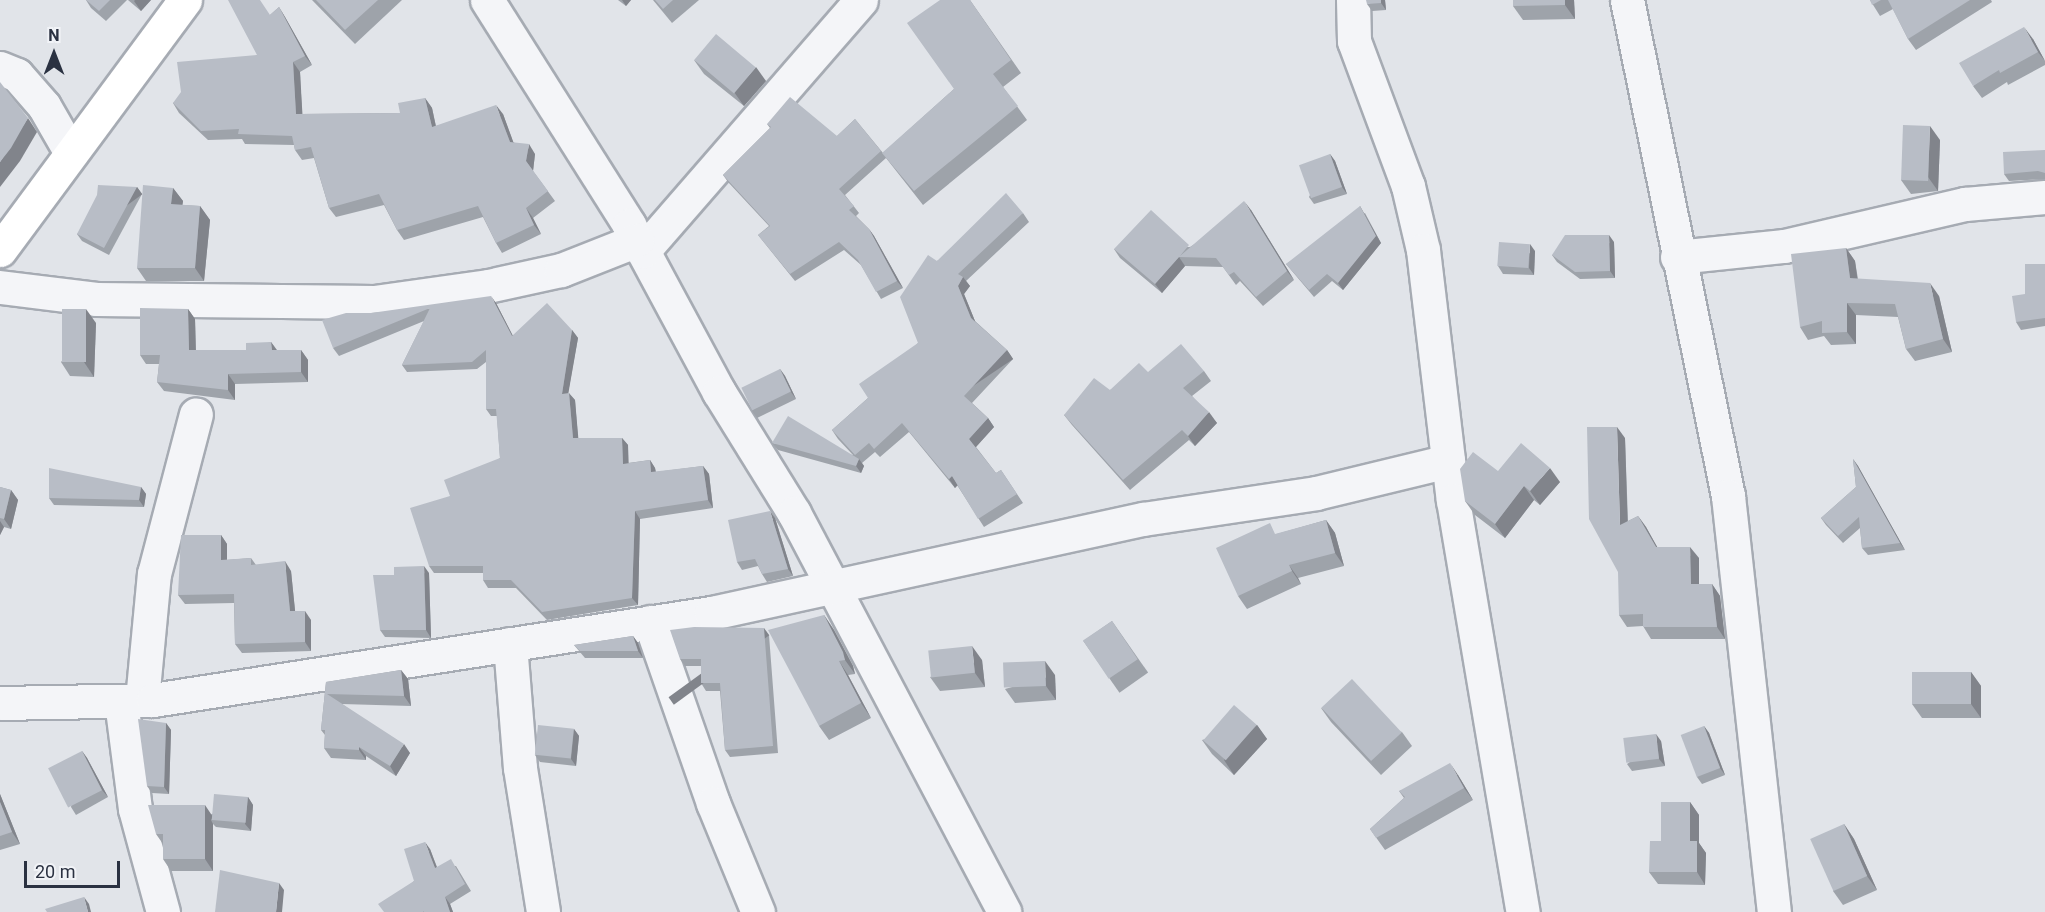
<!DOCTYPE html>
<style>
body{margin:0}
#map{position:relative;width:2045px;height:912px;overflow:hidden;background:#e1e4e9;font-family:Roboto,sans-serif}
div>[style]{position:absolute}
.roads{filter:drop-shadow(2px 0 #a6abb3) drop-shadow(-2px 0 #a6abb3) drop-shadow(0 2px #a6abb3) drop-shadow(0 -2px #a6abb3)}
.street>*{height:33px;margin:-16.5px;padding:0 16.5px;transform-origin:16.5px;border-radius:16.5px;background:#f4f5f8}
.secondary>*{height:33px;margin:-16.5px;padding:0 16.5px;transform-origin:16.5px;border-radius:16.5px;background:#fff}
.wall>*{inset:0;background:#9ea3aa;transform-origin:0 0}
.shaded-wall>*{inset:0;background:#81848b;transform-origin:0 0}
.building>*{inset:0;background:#b8bdc6;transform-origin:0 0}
span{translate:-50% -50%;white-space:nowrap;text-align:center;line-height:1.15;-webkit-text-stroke:6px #f1f3f7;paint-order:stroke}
.north{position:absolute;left:24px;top:24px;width:60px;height:60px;-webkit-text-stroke:4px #f1f3f7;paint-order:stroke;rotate:0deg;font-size:16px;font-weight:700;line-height:24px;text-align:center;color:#2a3141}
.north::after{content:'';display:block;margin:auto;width:21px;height:27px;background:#2a3141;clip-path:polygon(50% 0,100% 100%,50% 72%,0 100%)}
.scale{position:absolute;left:24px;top:861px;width:96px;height:27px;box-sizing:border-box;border:3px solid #2a3141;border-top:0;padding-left:8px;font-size:18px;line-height:21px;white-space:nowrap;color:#2a3141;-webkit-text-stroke:4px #f1f3f7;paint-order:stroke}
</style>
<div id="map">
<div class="roads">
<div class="street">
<i style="left:487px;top:0;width:266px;rotate:57.7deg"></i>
<i style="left:629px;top:225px;width:190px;rotate:61.7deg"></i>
<i style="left:719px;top:392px;width:142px;rotate:58.2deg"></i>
<i style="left:794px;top:513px;width:451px;rotate:62.2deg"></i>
<i style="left:1353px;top:0;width:41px;rotate:88.6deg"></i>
<i style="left:1354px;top:41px;width:155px;rotate:69.6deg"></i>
<i style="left:1408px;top:186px;width:66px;rotate:76.8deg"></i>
<i style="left:1423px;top:250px;width:252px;rotate:83.2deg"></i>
<i style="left:1453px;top:500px;width:418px;rotate:80.4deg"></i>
<i style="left:1627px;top:0;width:506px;rotate:78.49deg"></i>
<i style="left:1728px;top:496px;width:419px;rotate:83.7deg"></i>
<i style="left:0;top:68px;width:18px;rotate:22deg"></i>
<i style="left:17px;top:75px;width:41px;rotate:48.9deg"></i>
<i style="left:44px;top:106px;width:54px;rotate:60.1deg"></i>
<i style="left:643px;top:251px;width:332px;rotate:-49deg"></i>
<i style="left:1677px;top:257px;width:108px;rotate:-5.9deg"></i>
<i style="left:1784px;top:246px;width:186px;rotate:-13.1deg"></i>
<i style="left:1965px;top:204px;width:80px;rotate:-5deg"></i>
<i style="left:0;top:287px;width:97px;rotate:7.1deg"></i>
<i style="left:96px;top:299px;width:278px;rotate:0.6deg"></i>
<i style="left:374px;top:302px;width:115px;rotate:-8deg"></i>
<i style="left:488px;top:286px;width:75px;rotate:-12.4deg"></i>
<i style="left:561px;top:270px;width:82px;rotate:-21.5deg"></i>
<i style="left:650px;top:622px;width:192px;rotate:70.8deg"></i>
<i style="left:713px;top:803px;width:118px;rotate:67.6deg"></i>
<i style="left:510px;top:644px;width:124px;rotate:85.4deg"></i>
<i style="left:520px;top:768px;width:146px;rotate:80.9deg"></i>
<i style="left:142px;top:700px;width:127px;rotate:-84.6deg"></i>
<i style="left:154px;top:574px;width:165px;rotate:-75.3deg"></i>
<i style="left:121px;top:701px;width:109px;rotate:82.6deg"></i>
<i style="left:135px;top:809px;width:107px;rotate:74.8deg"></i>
<i style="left:0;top:703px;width:153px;rotate:-1.1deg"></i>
<i style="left:153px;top:700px;width:565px;rotate:-8.86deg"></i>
<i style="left:711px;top:613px;width:442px;rotate:-12.3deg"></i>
<i style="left:1143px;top:519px;width:175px;rotate:-8.5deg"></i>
<i style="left:1316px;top:493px;width:136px;rotate:-13.6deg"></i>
</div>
<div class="secondary">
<i style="left:0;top:250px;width:311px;rotate:-53.5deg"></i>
</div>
</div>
<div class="wall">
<i style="clip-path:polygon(86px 0,127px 0,106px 21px,91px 8px)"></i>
<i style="clip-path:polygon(128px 0,151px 0,141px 11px)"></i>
<i style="clip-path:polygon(312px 0,402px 0,355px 44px)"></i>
<i style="clip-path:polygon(618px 0,631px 0,626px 6px)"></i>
<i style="clip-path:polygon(653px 0,699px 0,672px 23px)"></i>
<i style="clip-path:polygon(970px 0,1021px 73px,1003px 87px,1027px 120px,923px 205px,886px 158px,845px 195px,859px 213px,856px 216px,869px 229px,874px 236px,903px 288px,881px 299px,861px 265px,844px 250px,795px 281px,758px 235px,769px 226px,728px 182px,723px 175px,770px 128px,767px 124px,837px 136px,855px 119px,883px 153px,954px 89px)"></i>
<i style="clip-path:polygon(1385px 0,1386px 10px,1372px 11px,1367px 4px)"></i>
<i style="clip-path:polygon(1513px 0,1574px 0,1575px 19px,1523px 20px,1513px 6px)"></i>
<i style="clip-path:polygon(1870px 0,1991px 0,1992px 2px,1916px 50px,1908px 39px,1893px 9px,1880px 16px)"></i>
<i style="clip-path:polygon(279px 7px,285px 17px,312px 65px,300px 72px,302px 114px,400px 113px,425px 98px,432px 108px,436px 126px,503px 114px,513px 142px,535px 154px,533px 171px,555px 201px,533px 218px,541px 234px,502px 253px,496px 243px,483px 217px,404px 240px,397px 230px,384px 205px,336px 217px,329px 208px,314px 158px,302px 160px,295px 150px,294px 145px,245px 144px,242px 139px,208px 140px,179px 113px,173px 103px,257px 55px,270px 15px)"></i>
<i style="clip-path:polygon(2033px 39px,2045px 61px,2045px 65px,2008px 85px,2007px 82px,1982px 98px,1973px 86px)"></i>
<i style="clip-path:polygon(694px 60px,766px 81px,744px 106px,704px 74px)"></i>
<i style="clip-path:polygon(1940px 140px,1938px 191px,1911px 194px,1901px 180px)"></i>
<i style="clip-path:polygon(2045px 150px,2045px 179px,2009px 181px,2004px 174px)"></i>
<i style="clip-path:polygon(1330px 154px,1335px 161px,1347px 194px,1314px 204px,1309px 197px)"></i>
<i style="clip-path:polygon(137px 187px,142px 194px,109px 255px,82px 241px,77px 234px)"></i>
<i style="clip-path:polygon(173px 188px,183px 201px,182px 205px,200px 206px,210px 220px,204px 281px,146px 281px,137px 268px)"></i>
<i style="clip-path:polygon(1251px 210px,1294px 280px,1263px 306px,1240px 281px,1236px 285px,1223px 267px,1185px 266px,1162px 293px,1120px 258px,1114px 249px,1190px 247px)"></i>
<i style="clip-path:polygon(1023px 213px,1029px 222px,966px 281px,970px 286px,964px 294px,975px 321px,1007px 350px,1013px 359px,972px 403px,988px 418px,994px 427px,976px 447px,996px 473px,1001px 470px,1023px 503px,984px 527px,957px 485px,955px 488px,909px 432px,880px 457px,875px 452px,862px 463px,864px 466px,861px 473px,778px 450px,772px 443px,853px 455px,838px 439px,832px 430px,868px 398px,918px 343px,937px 261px)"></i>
<i style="clip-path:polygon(1365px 213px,1381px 243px,1343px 290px,1332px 281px,1314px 297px,1286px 264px)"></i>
<i style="clip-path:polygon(1614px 242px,1615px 278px,1580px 279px,1557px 262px,1552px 255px)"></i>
<i style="clip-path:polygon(1846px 248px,1855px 261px,1858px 279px,1939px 296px,1952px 352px,1915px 361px,1906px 349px,1898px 317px,1856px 315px,1856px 344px,1831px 345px,1824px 336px,1808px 340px,1800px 327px)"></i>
<i style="clip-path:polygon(1535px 251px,1534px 275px,1503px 274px,1498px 266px)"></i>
<i style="clip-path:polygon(2045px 264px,2045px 326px,2021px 330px,2016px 322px)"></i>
<i style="clip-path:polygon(496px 303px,513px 336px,572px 330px,578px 338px,568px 393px,575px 400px,578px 438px,622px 438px,628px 445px,628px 463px,650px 460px,655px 468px,656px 472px,703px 466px,709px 474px,713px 508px,640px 519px,638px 605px,547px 620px,516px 588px,488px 588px,483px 580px,483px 573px,434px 573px,429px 566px,450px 496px,500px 458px,497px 416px,491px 416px,486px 409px,486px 362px,477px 369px,407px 372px,402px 365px,424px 321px,339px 356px,333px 348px,371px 313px)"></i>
<i style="clip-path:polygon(188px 309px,195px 319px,196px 350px,246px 350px,271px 342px,277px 350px,301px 350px,308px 360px,308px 382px,235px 384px,235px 400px,164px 391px,157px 382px,159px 364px,146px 364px,140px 355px)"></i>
<i style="clip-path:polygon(96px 323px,94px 377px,70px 376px,61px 362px)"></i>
<i style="clip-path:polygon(780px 369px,785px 376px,796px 399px,757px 418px,752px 411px)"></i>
<i style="clip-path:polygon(1204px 371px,1211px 381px,1192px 396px,1217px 423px,1195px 446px,1189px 440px,1130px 490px,1072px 425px,1064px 415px,1110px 390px,1148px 372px)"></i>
<i style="clip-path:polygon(1625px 438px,1628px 521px,1638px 516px,1646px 527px,1657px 547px,1699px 558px,1699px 584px,1712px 584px,1720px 596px,1725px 639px,1651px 639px,1643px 626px,1627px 627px,1619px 615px)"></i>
<i style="clip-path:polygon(1853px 459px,1858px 466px,1905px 550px,1868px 555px,1862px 548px,1860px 528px,1843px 543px,1826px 525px,1821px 518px,1856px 487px)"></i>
<i style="clip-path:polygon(1498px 471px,1560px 482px,1540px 505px,1534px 500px,1505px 538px,1475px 515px,1465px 501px)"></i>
<i style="clip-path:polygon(0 487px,11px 490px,18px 500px,11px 529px,4px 527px,0 535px)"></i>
<i style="clip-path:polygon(141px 487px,146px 494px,144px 507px,54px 505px,49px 498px)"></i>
<i style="clip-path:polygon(775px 518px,793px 576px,767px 582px,762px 574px,758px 566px,742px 570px,737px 562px)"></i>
<i style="clip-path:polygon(1326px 520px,1335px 533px,1344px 566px,1298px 578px,1301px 584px,1247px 609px,1238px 596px,1277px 534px)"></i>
<i style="clip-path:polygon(221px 535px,227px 544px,227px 560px,251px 558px,256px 565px,291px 571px,295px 611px,311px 620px,311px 651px,242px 653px,235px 644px,234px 603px,185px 604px,178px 595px)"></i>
<i style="clip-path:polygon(429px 573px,431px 638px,385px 637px,380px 630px,394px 575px)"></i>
<i style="clip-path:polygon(824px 615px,834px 630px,853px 666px,855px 674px,848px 675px,871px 718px,829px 740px,819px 726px)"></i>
<i style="left:1112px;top:621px;width:63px;height:35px;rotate:55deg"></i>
<i style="clip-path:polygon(769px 635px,778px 753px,730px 757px,725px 750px,720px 691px,706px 691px,701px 683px,701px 666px,685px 666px,680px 659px)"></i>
<i style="clip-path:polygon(633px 636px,638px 643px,643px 658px,585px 658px,574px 645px)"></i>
<i style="clip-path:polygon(982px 660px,985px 687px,940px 691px,930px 677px)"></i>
<i style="clip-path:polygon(401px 670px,408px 679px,411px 706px,342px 704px,410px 753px,396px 776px,366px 756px,366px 760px,331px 758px,324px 748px,325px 735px,321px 730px,326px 682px)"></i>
<i style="clip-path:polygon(1971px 672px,1981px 686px,1981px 718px,1922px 718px,1912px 704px)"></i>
<i style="clip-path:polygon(1055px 675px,1056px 700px,1015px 703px,1005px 689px)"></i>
<i style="clip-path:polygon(1321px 708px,1402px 732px,1412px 746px,1381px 775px,1331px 722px)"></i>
<i style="clip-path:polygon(166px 723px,171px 730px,169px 794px,152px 793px,147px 786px)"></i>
<i style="clip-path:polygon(1257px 725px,1267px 739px,1234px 775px,1212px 754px,1202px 740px)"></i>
<i style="clip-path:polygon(1704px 726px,1709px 733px,1725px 775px,1702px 784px,1697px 777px)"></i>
<i style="clip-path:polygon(574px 729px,579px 736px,576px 766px,540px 762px,535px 755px)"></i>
<i style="clip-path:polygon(1661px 741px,1665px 766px,1632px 771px,1627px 764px)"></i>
<i style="clip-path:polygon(82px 751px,87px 758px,108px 797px,76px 815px,71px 807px)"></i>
<i style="clip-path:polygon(1458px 775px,1473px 800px,1385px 850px,1370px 829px,1404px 798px,1399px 791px)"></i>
<i style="clip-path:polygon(0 794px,20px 844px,0 850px)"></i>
<i style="clip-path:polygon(248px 797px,253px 805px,251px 831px,216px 827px,213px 824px,213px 871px,171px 871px,163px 859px,163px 844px,156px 834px,212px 814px)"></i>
<i style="clip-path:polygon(1690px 802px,1699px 815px,1699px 843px,1706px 853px,1705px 885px,1658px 884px,1649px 872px,1661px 841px)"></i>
<i style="clip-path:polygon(1844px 824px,1854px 839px,1877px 890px,1843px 905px,1833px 891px)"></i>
<i style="clip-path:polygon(430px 849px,437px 867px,456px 866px,471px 891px,450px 904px,453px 912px,384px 912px,414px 881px)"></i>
</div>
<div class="shaded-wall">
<i style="clip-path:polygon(135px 0,151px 0,141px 11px,134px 1px)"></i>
<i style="clip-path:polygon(622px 0,631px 0,626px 6px)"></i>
<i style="clip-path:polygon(1381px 0,1385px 0,1386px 10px,1381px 3px)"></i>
<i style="clip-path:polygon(1565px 0,1574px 0,1575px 19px,1565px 5px)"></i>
<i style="clip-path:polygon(279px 7px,285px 17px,312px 65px,305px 56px)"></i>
<i style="clip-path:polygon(2024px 27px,2033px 39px,2045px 61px,2038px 52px)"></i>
<i style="clip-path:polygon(293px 62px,300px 72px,303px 124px,296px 114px)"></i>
<i style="clip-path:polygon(756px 67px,766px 81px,744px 106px,734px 92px)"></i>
<i style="clip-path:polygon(425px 98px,432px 108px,438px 137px,432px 127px)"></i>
<i style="clip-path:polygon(496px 105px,503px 114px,517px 152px,510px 142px)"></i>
<i style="clip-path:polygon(28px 118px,37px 132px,20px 161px,0 187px,0 162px)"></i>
<i style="clip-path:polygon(1930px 126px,1940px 140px,1938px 191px,1928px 177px)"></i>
<i style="clip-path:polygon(529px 144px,535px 154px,533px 171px,526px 161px)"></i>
<i style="clip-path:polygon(1330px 154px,1335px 161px,1347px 194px,1342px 187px)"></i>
<i style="left:137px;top:187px;width:9px;height:69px;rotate:54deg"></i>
<i style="clip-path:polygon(173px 188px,183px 201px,181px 217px,171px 204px)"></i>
<i style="clip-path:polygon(1244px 201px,1251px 210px,1294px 280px,1287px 271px)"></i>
<i style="clip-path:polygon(200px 206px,210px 220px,204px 281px,195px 268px)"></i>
<i style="clip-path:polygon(1360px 206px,1381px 243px,1343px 290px,1338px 283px)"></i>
<i style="clip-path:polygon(526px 208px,533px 218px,541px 234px,534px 225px)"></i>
<i style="clip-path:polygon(869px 229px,874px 236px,903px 288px,897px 281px)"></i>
<i style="clip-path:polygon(1609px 235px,1614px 242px,1615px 278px,1610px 271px)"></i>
<i style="clip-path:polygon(1530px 244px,1535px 251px,1534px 275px,1529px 268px)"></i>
<i style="clip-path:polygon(1846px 248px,1855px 261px,1859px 291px,1850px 278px)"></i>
<i style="clip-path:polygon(1179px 257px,1185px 266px,1162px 293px,1155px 284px)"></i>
<i style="clip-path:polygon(963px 277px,970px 286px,964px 294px,977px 326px,971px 318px,958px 286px)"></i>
<i style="clip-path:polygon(1930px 283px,1939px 296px,1952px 352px,1943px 339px)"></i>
<i style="clip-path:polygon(491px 296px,496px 303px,517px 344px,512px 336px)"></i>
<i style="clip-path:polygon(1847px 303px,1856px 315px,1856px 344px,1847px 332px)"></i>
<i style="clip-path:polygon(86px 309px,96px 323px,94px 377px,84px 362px)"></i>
<i style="clip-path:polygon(188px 309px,195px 319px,196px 360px,189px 350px)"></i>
<i style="clip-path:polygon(572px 330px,578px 338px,567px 401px,562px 394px)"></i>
<i style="clip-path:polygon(271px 342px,278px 352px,272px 350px)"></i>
<i style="clip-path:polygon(301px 350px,308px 360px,308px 382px,301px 372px)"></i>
<i style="left:1007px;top:350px;width:11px;height:63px;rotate:56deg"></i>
<i style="clip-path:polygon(780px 369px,785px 376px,796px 399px,791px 392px)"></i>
<i style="clip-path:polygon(228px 374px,235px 384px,235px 400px,228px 390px)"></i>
<i style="clip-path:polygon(569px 393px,575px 400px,579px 446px,573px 438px)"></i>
<i style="clip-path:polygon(1209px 412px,1217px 423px,1195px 446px,1188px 436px)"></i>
<i style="clip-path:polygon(988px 418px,994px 427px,975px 448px,969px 439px)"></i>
<i style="clip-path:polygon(1617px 427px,1625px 438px,1628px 537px,1620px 525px)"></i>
<i style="clip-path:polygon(622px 438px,628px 445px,629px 472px,623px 464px)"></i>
<i style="clip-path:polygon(859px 459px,864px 466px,861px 473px,856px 466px)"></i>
<i style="clip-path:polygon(1853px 459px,1858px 466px,1905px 550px,1900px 543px)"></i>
<i style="clip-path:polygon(650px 460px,655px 468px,657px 480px,651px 472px)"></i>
<i style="clip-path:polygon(703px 466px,709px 474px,713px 508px,708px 500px)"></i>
<i style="clip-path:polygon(1550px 468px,1560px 482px,1540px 505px,1530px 491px)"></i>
<i style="clip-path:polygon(952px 476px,958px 485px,955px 488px,949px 479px)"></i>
<i style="clip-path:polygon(1524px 486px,1534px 500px,1505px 538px,1495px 524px)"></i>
<i style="clip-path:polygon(141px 487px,146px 494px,144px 507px,139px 500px)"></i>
<i style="clip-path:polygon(11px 490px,18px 500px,11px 529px,4px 519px)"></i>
<i style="clip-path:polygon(635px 511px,640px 519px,638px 605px,632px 598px)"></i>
<i style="clip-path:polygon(770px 511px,775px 518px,793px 576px,788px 569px)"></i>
<i style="clip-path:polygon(1638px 516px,1646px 527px,1664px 559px,1656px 547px)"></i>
<i style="clip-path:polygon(1326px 520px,1335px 533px,1344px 566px,1335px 553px)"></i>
<i style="clip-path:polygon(0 521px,4px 527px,0 535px)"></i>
<i style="clip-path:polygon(221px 535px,227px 544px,227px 569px,221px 560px)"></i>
<i style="clip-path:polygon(1690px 547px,1699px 558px,1699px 596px,1691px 584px)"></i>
<i style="clip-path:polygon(285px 561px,291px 571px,296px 620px,290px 611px)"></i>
<i style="clip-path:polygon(1289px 565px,1298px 578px,1301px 584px,1292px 571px)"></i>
<i style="clip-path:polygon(424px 566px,429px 573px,431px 638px,426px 630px)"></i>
<i style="clip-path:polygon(1712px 584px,1720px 596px,1725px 639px,1717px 627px)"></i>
<i style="clip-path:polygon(305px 611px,311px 620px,311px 651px,305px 642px)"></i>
<i style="clip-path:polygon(824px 615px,834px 630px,853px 666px,855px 674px,845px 660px)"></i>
<i style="left:764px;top:628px;width:9px;height:118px;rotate:54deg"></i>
<i style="clip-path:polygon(633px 636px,638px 643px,643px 658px,638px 651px)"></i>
<i style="clip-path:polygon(972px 646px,982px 660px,985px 687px,975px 673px)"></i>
<i style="clip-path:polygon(839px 661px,848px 675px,871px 718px,861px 703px)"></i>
<i style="clip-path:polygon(1045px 661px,1055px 675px,1056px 700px,1046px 686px)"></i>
<i style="clip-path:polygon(401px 670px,408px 679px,411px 706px,404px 696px)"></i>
<i style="clip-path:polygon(1971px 672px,1981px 686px,1981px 718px,1971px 704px)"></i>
<i style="clip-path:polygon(166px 723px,171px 730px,169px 794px,164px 787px)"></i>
<i style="clip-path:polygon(1257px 725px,1267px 739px,1234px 775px,1224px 760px)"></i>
<i style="clip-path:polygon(1704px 726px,1709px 733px,1725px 775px,1720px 768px)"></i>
<i style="clip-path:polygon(574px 729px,579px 736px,576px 766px,571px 759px)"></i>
<i style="clip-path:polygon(1656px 734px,1661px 741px,1665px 766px,1659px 759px)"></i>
<i style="clip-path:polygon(404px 744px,410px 753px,396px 776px,390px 766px)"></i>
<i style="clip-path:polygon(359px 747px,366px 756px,366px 760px,359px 750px)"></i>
<i style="clip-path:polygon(82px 751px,87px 758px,108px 797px,102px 790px)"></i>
<i style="clip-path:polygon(1450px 763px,1458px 775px,1473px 800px,1464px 788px)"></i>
<i style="clip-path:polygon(0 794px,20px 844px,12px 832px,0 802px)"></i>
<i style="clip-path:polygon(248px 797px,253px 805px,251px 831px,245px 824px)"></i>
<i style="clip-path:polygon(1690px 802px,1699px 815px,1699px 843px,1706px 853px,1705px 885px,1697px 872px,1690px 841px)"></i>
<i style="clip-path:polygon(205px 805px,213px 817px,211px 820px,213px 824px,213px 871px,205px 859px)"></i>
<i style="clip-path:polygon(1844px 824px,1854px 839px,1877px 890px,1867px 876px)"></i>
<i style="clip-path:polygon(425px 842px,430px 849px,440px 876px,435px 868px)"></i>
<i style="clip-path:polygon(279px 883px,284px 890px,282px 912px,276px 912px)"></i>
<i style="clip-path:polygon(84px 897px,89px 904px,91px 912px,88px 912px)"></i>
<i style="clip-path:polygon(445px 897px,450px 904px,453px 912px,450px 912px)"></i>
</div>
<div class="building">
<i style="clip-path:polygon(86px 0,110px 0,99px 11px)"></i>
<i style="clip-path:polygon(228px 0,260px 0,270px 15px,279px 7px,305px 56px,293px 62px,296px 114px,400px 113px,398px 103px,425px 98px,432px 127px,496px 105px,510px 142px,529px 144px,526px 161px,548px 191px,526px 208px,534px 225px,496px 243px,478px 206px,397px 230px,379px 194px,329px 208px,311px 147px,295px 150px,292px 136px,238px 134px,239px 129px,201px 131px,173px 103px,181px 92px,177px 62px,257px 55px)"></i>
<i style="clip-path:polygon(316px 0,378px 0,345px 30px)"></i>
<i style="clip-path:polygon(655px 0,673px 0,663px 9px)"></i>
<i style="clip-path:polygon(940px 0,970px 0,1011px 60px,993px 74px,1018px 106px,914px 191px,882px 153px,954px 89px,907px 23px)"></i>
<i style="clip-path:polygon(1366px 0,1381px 0,1381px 3px,1367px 4px)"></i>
<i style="clip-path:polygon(1513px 0,1565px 0,1565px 5px,1513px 6px)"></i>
<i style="clip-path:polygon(1870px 0,1881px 0,1872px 5px)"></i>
<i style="clip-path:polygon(1888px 0,1970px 0,1908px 39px)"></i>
<i style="clip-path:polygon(2024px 27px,2038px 52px,2000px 73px,1999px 70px,1973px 86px,1959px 63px)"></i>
<i style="left:716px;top:34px;width:52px;height:34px;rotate:40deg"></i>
<i style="clip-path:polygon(0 82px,28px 118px,11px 148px,0 162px)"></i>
<i style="clip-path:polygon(790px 97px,837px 136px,855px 119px,881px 151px,839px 189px,854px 206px,849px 210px,869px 229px,897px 281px,876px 292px,858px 260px,839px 242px,790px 274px,758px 235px,770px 226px,723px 175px,771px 127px,767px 124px)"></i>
<i style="left:1903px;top:125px;width:27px;height:55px;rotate:2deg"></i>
<i style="clip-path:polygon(2045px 150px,2045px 173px,2038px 171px,2004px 174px,2003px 152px)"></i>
<i style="left:1330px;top:154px;width:35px;height:33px;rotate:70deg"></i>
<i style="clip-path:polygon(98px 185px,137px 187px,104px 248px,77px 234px,97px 195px)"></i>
<i style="clip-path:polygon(143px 185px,173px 188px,171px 204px,200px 206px,195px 268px,137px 268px)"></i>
<i style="clip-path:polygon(1006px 193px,1023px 213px,958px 274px,963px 277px,958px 286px,971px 318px,1007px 350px,964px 396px,988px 418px,969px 439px,996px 473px,1001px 470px,1017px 494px,978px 519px,952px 476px,949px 479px,902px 423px,874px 449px,869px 443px,855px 455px,832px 430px,868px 398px,859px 384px,918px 343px,900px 297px,928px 255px,937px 261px)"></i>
<i style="clip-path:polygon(1244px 201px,1287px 271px,1256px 297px,1234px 272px,1229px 275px,1216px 258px,1179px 257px,1155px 284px,1114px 249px,1151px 210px,1189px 245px,1180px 256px)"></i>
<i style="clip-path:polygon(1360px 206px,1376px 236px,1338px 283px,1327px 274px,1309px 290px,1286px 264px)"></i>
<i style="clip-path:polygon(1565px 235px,1609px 235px,1610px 271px,1575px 272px,1552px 255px)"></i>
<i style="left:1499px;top:242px;width:31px;height:24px;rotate:4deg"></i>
<i style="clip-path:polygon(1846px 248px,1850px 278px,1930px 283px,1943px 339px,1906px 349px,1895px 304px,1847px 303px,1847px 332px,1822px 333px,1822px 321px,1800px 327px,1791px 254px)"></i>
<i style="clip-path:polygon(2025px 264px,2045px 264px,2045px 318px,2016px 322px,2012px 296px,2025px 294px)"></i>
<i style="clip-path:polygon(491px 296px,512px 336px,547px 303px,572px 330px,562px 394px,569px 393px,573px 438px,622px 438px,623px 464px,650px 460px,651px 472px,703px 466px,708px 500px,635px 511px,632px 598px,542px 612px,511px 580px,483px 580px,483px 566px,429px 566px,410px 508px,450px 496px,444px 480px,500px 458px,496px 409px,486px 409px,486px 350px,472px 362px,402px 365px,430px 308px,333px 348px,322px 320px,346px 313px,371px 313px)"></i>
<i style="clip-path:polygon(140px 308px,188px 309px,189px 350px,246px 350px,246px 343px,271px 342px,272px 350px,301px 350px,301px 372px,228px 374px,228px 390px,157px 382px,160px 355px,140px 355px)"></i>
<i style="left:62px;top:309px;width:24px;height:53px"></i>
<i style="clip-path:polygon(1181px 344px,1204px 371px,1183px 388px,1209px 412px,1188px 436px,1182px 430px,1123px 480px,1064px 415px,1094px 378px,1110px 390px,1139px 363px,1148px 372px)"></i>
<i style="left:780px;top:369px;width:25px;height:43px;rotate:64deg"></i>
<i style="clip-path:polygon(788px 416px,859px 459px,856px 466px,772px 443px)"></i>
<i style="clip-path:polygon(1587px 427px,1617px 427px,1620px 525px,1638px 516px,1656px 547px,1690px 547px,1691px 584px,1712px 584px,1717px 627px,1643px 627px,1643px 614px,1619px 615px,1618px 572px,1589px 519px)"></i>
<i style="clip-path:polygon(1521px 443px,1550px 468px,1530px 491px,1524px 486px,1495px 524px,1465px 501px,1460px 469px,1473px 452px,1498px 471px)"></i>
<i style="clip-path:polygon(1853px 459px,1900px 543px,1862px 548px,1859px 517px,1838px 536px,1821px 518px,1856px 487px)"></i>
<i style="clip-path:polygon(49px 468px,141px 487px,139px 500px,49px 498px)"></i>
<i style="clip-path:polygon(0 487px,11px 490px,4px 519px,0 518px)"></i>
<i style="clip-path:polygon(770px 511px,788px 569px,762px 574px,755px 559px,737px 562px,728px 520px)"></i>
<i style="clip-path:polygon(1326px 520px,1335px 553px,1289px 565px,1292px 571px,1238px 596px,1216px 548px,1270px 523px,1275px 534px)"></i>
<i style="clip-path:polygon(181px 535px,221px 535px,221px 560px,251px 558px,251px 565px,285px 561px,290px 611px,305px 611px,305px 642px,235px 644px,234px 594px,178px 595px)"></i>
<i style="clip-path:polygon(424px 566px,426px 630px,380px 630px,373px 575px,394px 575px,394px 567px)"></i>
<i style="clip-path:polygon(824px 615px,843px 652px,845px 660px,839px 661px,861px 703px,819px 726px,768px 630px)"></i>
<i style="left:1112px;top:621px;width:46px;height:35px;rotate:56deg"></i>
<i style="clip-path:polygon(694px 627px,764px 628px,773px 746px,725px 750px,720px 683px,701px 683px,701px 659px,680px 659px,670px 630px)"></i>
<i style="clip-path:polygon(633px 636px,638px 651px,580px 651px,574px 645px)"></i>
<i style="left:972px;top:646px;width:27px;height:44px;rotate:84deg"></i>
<i style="left:1045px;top:661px;width:25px;height:42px;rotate:88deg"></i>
<i style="clip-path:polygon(401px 670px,404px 696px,327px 694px,404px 744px,390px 766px,359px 747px,359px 750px,324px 748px,325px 730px,321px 730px,326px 682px)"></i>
<i style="left:1912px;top:672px;width:59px;height:32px"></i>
<i style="left:1352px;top:679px;width:73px;height:42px;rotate:47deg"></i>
<i style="left:1234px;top:705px;width:30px;height:47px;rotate:41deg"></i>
<i style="clip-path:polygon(138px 719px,166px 723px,164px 787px,147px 786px)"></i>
<i style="left:538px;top:725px;width:36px;height:30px;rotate:6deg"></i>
<i style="left:1704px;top:726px;width:45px;height:25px;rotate:69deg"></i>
<i style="left:1656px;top:734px;width:25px;height:33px;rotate:83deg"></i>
<i style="left:82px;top:751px;width:44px;height:38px;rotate:63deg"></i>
<i style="clip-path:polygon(1450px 763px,1464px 788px,1376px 838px,1370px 829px,1405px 797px,1399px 791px)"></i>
<i style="left:214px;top:794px;width:34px;height:26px;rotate:5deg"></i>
<i style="clip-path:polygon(0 802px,12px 832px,0 836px)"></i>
<i style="clip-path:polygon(1661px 802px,1690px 802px,1690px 841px,1697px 841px,1697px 872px,1649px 872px,1650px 841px,1661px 841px)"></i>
<i style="clip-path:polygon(148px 805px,205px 805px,205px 859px,163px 859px,163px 834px,156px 834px)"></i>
<i style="left:1844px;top:824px;width:57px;height:37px;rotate:66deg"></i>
<i style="clip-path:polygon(425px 842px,435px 868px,451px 859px,465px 884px,445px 897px,450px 912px,424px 912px,424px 911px,423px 912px,384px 912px,378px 904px,414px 881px,404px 849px)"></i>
<i style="clip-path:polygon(220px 870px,279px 883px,276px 912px,215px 912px)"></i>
<i style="clip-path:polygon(84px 897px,88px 912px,47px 912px,45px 909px)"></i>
</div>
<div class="north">N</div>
<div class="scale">20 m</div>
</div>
